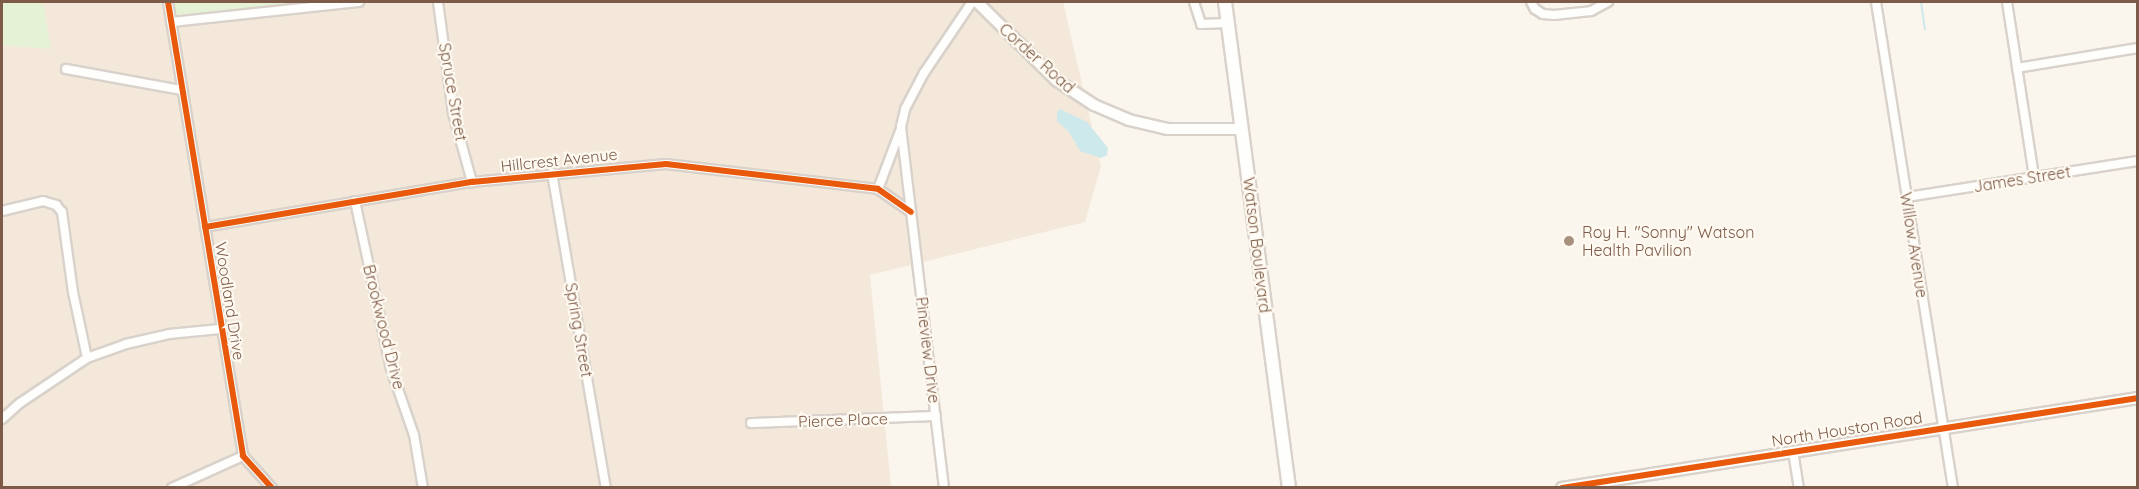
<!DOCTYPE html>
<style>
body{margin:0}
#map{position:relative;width:2139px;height:489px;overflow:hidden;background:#faf5ed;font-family:Quicksand,sans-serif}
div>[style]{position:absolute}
.residential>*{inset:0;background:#f3e8da}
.green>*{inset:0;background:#e6f2d6}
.water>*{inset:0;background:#cde9ec}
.stream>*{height:2px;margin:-1px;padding:0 1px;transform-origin:1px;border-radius:1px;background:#cde9ec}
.roads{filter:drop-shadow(2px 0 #d9d2cb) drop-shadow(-2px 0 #d9d2cb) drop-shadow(0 2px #d9d2cb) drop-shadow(0 -2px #d9d2cb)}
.minor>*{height:8px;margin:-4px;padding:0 4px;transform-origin:4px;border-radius:4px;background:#fefefc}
.tertiary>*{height:10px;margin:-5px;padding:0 5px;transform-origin:5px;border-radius:5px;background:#fefefc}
.secondary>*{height:12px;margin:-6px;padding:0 6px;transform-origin:6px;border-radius:6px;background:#fefefc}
.cycleway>*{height:6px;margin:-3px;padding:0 3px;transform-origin:3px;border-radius:3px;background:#e8590c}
.dots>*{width:16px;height:16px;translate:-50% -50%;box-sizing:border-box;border:3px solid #fffaf1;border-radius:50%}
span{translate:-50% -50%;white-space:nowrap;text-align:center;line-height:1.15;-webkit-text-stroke:4.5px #fffaf1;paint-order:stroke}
.street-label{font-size:16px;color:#7d5b48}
.poi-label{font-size:16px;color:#7d5b48}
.left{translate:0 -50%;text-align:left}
.frame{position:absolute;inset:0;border:3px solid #7d5b48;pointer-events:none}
</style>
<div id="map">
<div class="residential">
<i style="clip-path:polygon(2px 2px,1063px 2px,1101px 166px,1085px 222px,870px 275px,891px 487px,2px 487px)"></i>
</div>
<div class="green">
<i style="clip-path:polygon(2px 2px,43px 2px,51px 49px,2px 45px)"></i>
<i style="clip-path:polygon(172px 2px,296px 2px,297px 5px,175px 19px)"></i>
</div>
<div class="water">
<i style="clip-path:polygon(1060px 109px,1087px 122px,1108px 148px,1107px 155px,1101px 158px,1080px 151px,1069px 132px,1057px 121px,1057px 112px)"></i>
</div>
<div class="stream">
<i style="left:1921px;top:2px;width:28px;rotate:82deg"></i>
</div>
<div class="roads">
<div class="minor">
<i style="left:168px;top:2px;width:460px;rotate:80.6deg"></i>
<i style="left:243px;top:456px;width:43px;rotate:47.8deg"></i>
<i style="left:438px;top:2px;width:112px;rotate:82.3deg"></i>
<i style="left:453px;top:113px;width:72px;rotate:74.6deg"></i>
<i style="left:1194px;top:2px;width:23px;rotate:72deg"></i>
<i style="left:1201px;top:24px;width:26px;rotate:-2deg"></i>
<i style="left:1531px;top:2px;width:8px;rotate:60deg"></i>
<i style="left:1535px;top:9px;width:9px;rotate:32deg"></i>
<i style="left:1543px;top:14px;width:11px;rotate:5deg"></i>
<i style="left:1554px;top:15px;width:37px;rotate:-6deg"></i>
<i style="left:1591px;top:11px;width:19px;rotate:-28deg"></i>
<i style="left:1876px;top:2px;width:492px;rotate:81deg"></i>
<i style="left:2007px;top:2px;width:177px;rotate:81.2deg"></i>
<i style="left:171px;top:22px;width:189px;rotate:-6.1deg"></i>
<i style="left:2017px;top:68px;width:123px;rotate:-9.4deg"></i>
<i style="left:66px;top:69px;width:118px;rotate:10.3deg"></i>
<i style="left:552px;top:173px;width:320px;rotate:80.3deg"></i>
<i style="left:878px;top:189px;width:62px;rotate:-69.2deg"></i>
<i style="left:1907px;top:197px;width:234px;rotate:-8.9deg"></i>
<i style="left:355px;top:201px;width:172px;rotate:77.9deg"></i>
<i style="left:391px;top:369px;width:70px;rotate:70.8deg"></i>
<i style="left:414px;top:435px;width:54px;rotate:80.4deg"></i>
<i style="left:2px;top:211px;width:42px;rotate:-13.7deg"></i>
<i style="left:43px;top:201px;width:14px;rotate:17deg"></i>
<i style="left:56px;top:205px;width:9px;rotate:49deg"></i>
<i style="left:62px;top:212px;width:81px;rotate:82.2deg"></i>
<i style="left:73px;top:292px;width:67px;rotate:78deg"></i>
<i style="left:205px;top:227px;width:271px;rotate:-9.6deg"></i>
<i style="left:472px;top:182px;width:195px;rotate:-5.3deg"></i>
<i style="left:666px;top:164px;width:213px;rotate:6.7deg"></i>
<i style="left:878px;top:189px;width:40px;rotate:34.9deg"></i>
<i style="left:2px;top:419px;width:24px;rotate:-42deg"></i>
<i style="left:20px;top:403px;width:81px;rotate:-33.9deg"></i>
<i style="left:87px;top:358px;width:41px;rotate:-19.7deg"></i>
<i style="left:126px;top:344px;width:44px;rotate:-13.1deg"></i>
<i style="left:169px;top:334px;width:51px;rotate:-5.6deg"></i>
<i style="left:751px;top:423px;width:185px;rotate:-2.2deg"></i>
<i style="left:1793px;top:451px;width:37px;rotate:81deg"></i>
<i style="left:172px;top:488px;width:78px;rotate:-24.3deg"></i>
<i style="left:944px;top:488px;width:364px;rotate:-96.8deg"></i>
<i style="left:901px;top:127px;width:18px;rotate:-77deg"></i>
<i style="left:905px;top:109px;width:41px;rotate:-62.2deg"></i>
<i style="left:924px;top:73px;width:86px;rotate:-55.9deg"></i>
</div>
<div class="tertiary">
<i style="left:977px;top:2px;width:111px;rotate:44.6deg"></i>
<i style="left:1056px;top:80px;width:45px;rotate:33.3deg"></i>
<i style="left:1094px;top:105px;width:38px;rotate:23deg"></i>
<i style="left:1129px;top:120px;width:39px;rotate:13deg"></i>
<i style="left:1167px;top:129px;width:75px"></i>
<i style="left:1562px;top:488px;width:583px;rotate:-8.88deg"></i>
</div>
<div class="secondary">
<i style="left:1225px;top:2px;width:490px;rotate:82.5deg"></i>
</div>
</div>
<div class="cycleway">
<i style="left:168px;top:2px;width:460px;rotate:80.6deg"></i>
<i style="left:243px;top:456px;width:43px;rotate:47.8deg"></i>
<i style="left:205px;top:227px;width:271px;rotate:-9.6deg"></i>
<i style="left:472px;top:182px;width:195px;rotate:-5.3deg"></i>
<i style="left:666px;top:164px;width:213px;rotate:6.7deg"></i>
<i style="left:878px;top:189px;width:40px;rotate:34.9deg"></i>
<i style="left:1562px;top:488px;width:583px;rotate:-8.88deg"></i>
</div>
<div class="dots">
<i style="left:1569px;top:241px;background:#a99182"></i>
</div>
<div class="street-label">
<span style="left:1037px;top:58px;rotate:42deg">Corder Road</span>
<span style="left:453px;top:92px;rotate:80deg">Spruce Street</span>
<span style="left:559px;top:160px;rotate:-6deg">Hillcrest Avenue</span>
<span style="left:2022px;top:179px;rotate:-9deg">James Street</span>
<span style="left:1257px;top:245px;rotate:83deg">Watson Boulevard</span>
<span style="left:1914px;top:245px;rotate:81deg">Willow Avenue</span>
<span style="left:230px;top:301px;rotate:81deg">Woodland Drive</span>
<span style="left:384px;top:327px;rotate:76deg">Brookwood Drive</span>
<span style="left:579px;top:330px;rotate:80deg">Spring Street</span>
<span style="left:928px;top:350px;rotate:83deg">Pineview Drive</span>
<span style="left:843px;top:420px;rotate:-2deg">Pierce Place</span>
<span style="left:1847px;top:429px;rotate:-9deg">North Houston Road</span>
</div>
<div class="poi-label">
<span class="left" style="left:1582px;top:241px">Roy H. "Sonny" Watson<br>Health Pavilion</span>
</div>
<div class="frame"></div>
</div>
